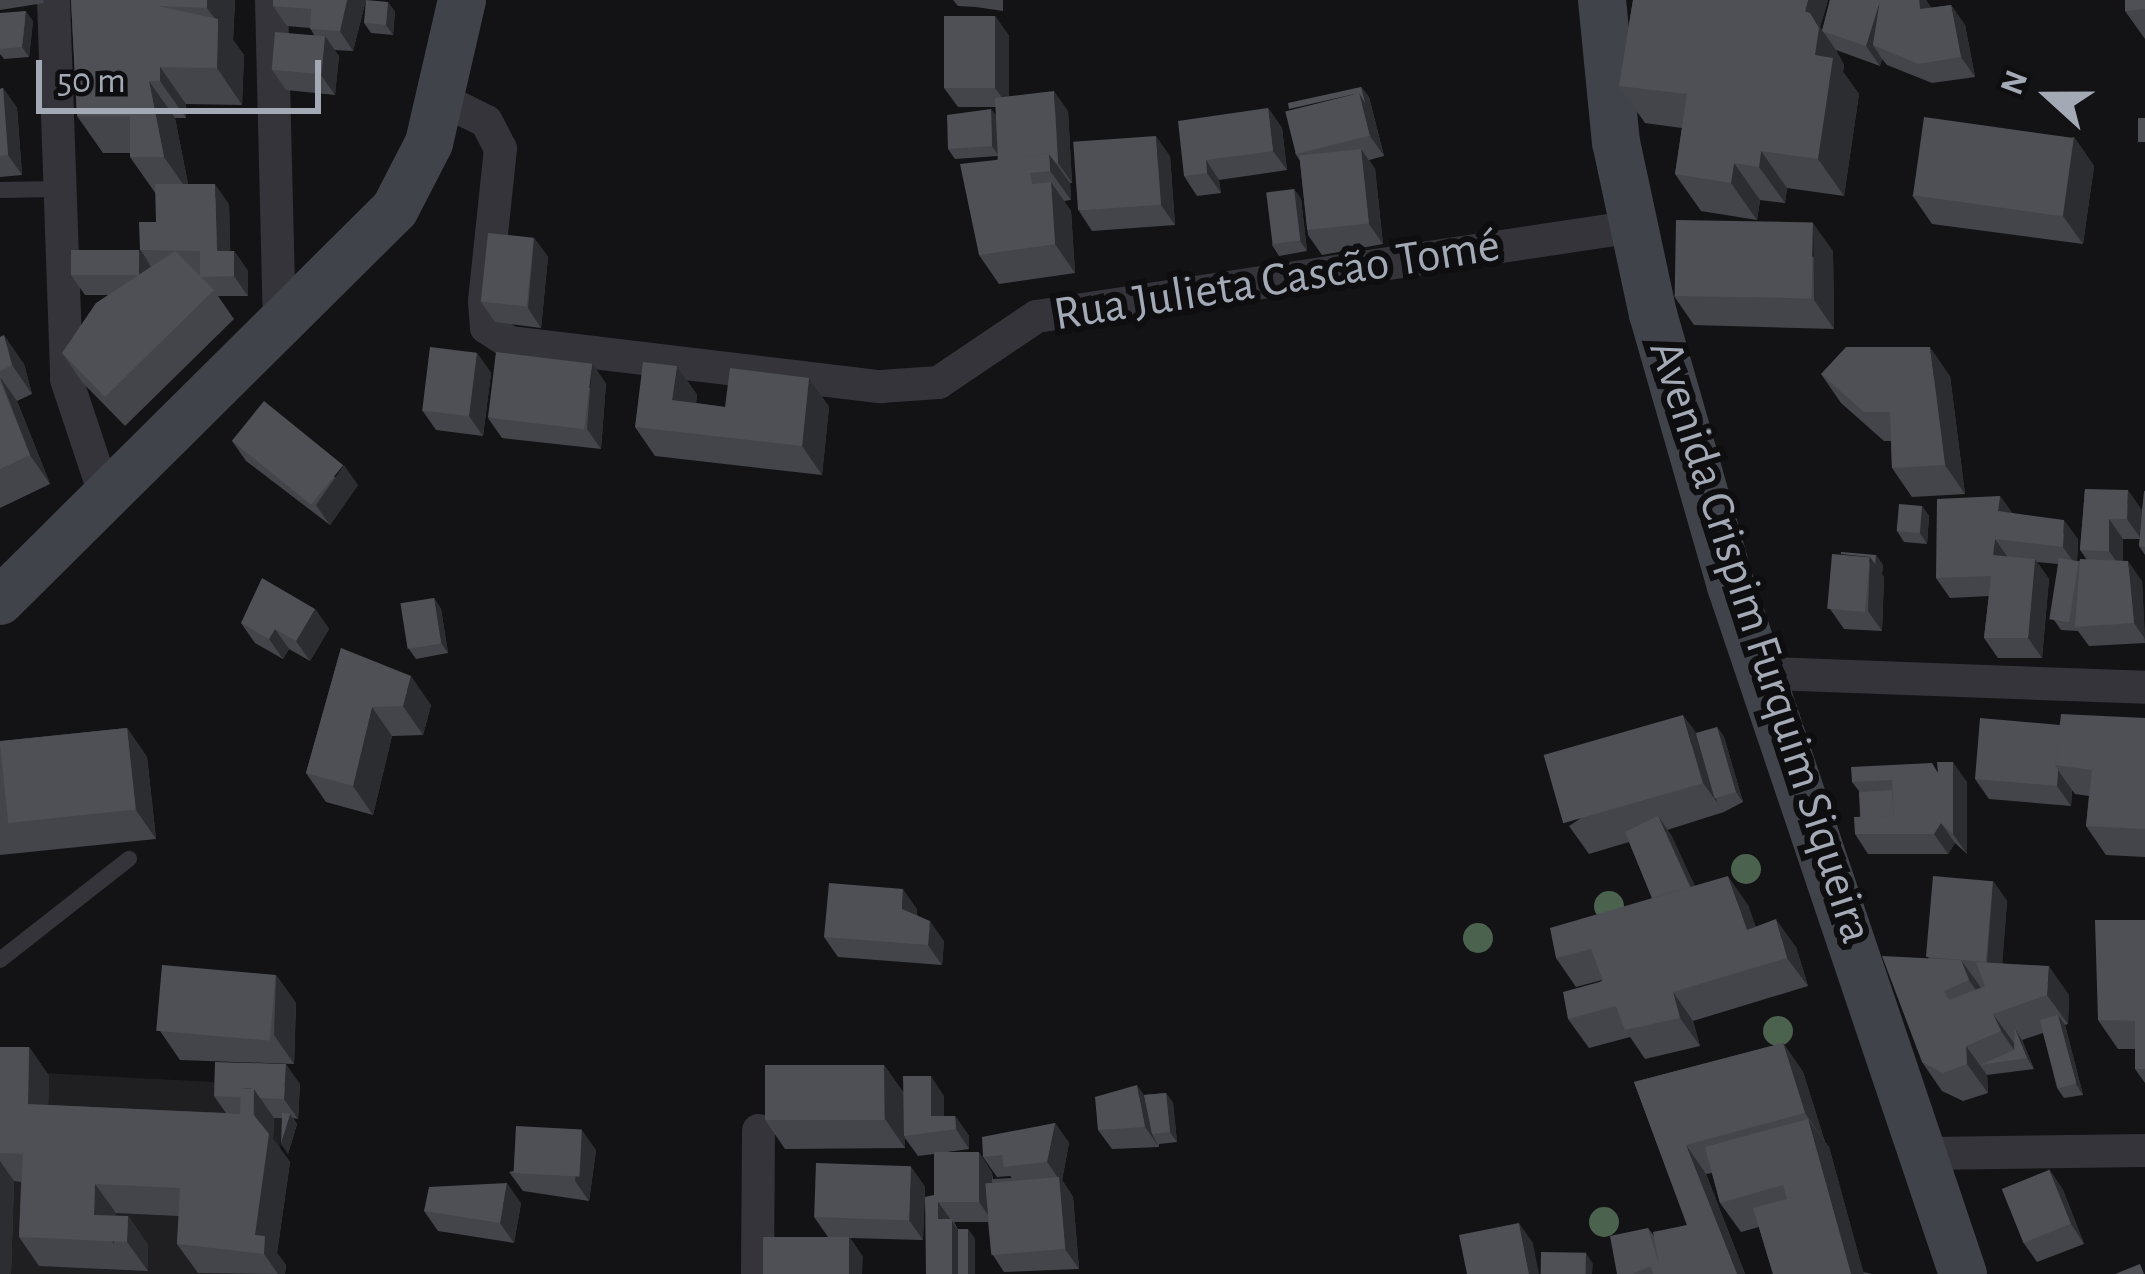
<!DOCTYPE html>
<meta charset="utf-8">
<style>
body{margin:0}
#map{position:relative;width:2145px;height:1274px;overflow:hidden;background:#131315;font-family:"Alegreya Sans",sans-serif}
div>[style]{position:absolute}
.built>*{inset:0;background:#1f1f22;transform-origin:0 0}
.lane>*{height:16px;margin:-8px;padding:0 8px;transform-origin:8px;border-radius:8px;background:#34343a}
.street>*{height:33px;margin:-16.5px;padding:0 16.5px;transform-origin:16.5px;border-radius:16.5px;background:#34343a}
.secondary>*{height:48px;margin:-24px;padding:0 24px;transform-origin:24px;border-radius:24px;background:#41434a}
.trees>*{width:30px;height:30px;margin:-15px;border-radius:50%;background:#4b624e}
.wall>*{inset:0;background:#44454a}
.shaded-wall>*{inset:0;background:#2c2d30}
.building>*{inset:0;background:#4f5056;transform-origin:0 0}
span{translate:-50% -50%;white-space:nowrap;text-align:center;line-height:1.15;-webkit-text-stroke:12px #0e0e10;paint-order:stroke}
.street-label{font-size:48px;color:#a4a9b6}
.north{position:absolute;left:1989px;top:36px;width:120px;height:120px;-webkit-text-stroke:9px #0e0e10;paint-order:stroke;rotate:291deg;font-size:33px;font-weight:700;line-height:48px;text-align:center;color:#a4a9b6}
.north::after{content:'';display:block;margin:auto;width:42px;height:54px;background:#a4a9b6;clip-path:polygon(50% 0,100% 100%,50% 72%,0 100%)}
.scale{position:absolute;left:36px;top:60px;width:285px;height:54px;box-sizing:border-box;border:6px solid #a4a9b6;border-top:0;padding-left:15px;font-size:36px;line-height:42px;white-space:nowrap;color:#a4a9b6;-webkit-text-stroke:9px #0e0e10;paint-order:stroke}
</style>
<div id="map">
<div class="built">
<i style="left:5px;top:1071px;width:279px;height:203px;rotate:3deg"></i>
</div>
<div class="lane">
<i style="left:0;top:190px;width:57px;rotate:-1deg"></i>
<i style="left:0;top:960px;width:164px;rotate:-38.1deg"></i>
</div>
<div class="street">
<i style="left:53px;top:0;width:379px;rotate:88deg"></i>
<i style="left:66px;top:379px;width:120px;rotate:71.6deg"></i>
<i style="left:271px;top:0;width:318px;rotate:88.6deg"></i>
<i style="left:442px;top:99px;width:49px;rotate:26.6deg"></i>
<i style="left:486px;top:121px;width:30px;rotate:63deg"></i>
<i style="left:500px;top:148px;width:153px;rotate:96deg"></i>
<i style="left:484px;top:300px;width:27px;rotate:86deg"></i>
<i style="left:486px;top:327px;width:27px;rotate:33deg"></i>
<i style="left:509px;top:342px;width:374px;rotate:6.8deg"></i>
<i style="left:880px;top:386px;width:58px;rotate:-3.9deg"></i>
<i style="left:938px;top:382px;width:118px;rotate:-34deg"></i>
<i style="left:1036px;top:316px;width:605px;rotate:-8.56deg"></i>
<i style="left:1768px;top:673px;width:377px;rotate:2.1deg"></i>
<i style="left:1928px;top:1153px;width:217px;rotate:-0.8deg"></i>
<i style="left:757px;top:1274px;width:144px;rotate:-89.6deg"></i>
</div>
<div class="secondary">
<i style="left:1602px;top:0;width:143px;rotate:84.4deg"></i>
<i style="left:1616px;top:142px;width:176px;rotate:77.9deg"></i>
<i style="left:1653px;top:314px;width:283px;rotate:74deg"></i>
<i style="left:1731px;top:586px;width:726px;rotate:71.37deg"></i>
<i style="left:0;top:601px;width:556px;rotate:-44.78deg"></i>
<i style="left:395px;top:209px;width:74px;rotate:-62.7deg"></i>
<i style="left:429px;top:143px;width:147px;rotate:-77deg"></i>
</div>
<div class="trees">
<i style="left:1746px;top:869px"></i>
<i style="left:1609px;top:906px"></i>
<i style="left:1478px;top:938px"></i>
<i style="left:1778px;top:1031px"></i>
<i style="left:1604px;top:1222px"></i>
</div>
<div class="wall">
<i style="clip-path:polygon(0 0,43px 0,44px 3px,0 10px)"></i>
<i style="clip-path:polygon(71px 0,235px 0,233px 40px,244px 55px,242px 105px,186px 104px,186px 118px,175px 118px,188px 184px,229px 204px,230px 251px,234px 251px,248px 271px,248px 296px,218px 296px,234px 319px,125px 426px,82px 382px,62px 353px,109px 295px,85px 295px,71px 275px,139px 250px,152px 267px,140px 250px,156px 222px,156px 194px,130px 157px,130px 153px,103px 153px,77px 116px)"></i>
<i style="clip-path:polygon(366px 0,353px 51px,334px 50px,339px 56px,335px 95px,286px 90px,272px 70px,314px 35px,310px 28px,287px 26px,273px 6px)"></i>
<i style="clip-path:polygon(953px 0,1003px 0,1003px 11px,976px 7px,958px 6px)"></i>
<i style="clip-path:polygon(1633px 0,1828px 0,1820px 27px,1822px 31px,1830px 0,1926px 0,1931px 8px,1951px 5px,1965px 25px,1975px 77px,1932px 83px,1887px 65px,1882px 59px,1880px 66px,1836px 50px,1844px 65px,1843px 72px,1859px 94px,1844px 196px,1787px 188px,1785px 203px,1760px 200px,1757px 220px,1701px 211px,1675px 174px,1682px 128px,1645px 123px,1619px 86px)"></i>
<i style="clip-path:polygon(2145px 0,2145px 39px,2125px 11px)"></i>
<i style="clip-path:polygon(388px 2px,395px 12px,393px 35px,371px 33px,364px 23px)"></i>
<i style="clip-path:polygon(0 13px,33px 21px,29px 57px,4px 59px,0 54px)"></i>
<i style="clip-path:polygon(995px 16px,1009px 36px,1009px 96px,1068px 111px,1072px 183px,1070px 183px,1071px 200px,1064px 201px,1071px 211px,1075px 273px,999px 284px,979px 255px,998px 156px,955px 159px,948px 149px,991px 109px,996px 116px,996px 107px,958px 107px,944px 88px)"></i>
<i style="clip-path:polygon(1361px 87px,1369px 97px,1384px 156px,1369px 160px,1375px 169px,1383px 244px,1322px 255px,1308px 235px,1300px 161px,1295px 153px)"></i>
<i style="clip-path:polygon(3px 88px,17px 108px,22px 175px,0 177px,0 89px)"></i>
<i style="clip-path:polygon(1268px 108px,1282px 128px,1287px 170px,1219px 180px,1221px 193px,1197px 196px,1184px 176px)"></i>
<i style="clip-path:polygon(2074px 137px,2094px 166px,2083px 244px,1932px 224px,1912px 195px)"></i>
<i style="clip-path:polygon(1170px 156px,1175px 225px,1092px 231px,1079px 211px)"></i>
<i style="clip-path:polygon(1294px 189px,1301px 199px,1307px 251px,1279px 256px,1272px 245px)"></i>
<i style="clip-path:polygon(534px 238px,548px 257px,541px 328px,495px 322px,481px 302px)"></i>
<i style="clip-path:polygon(1833px 251px,1834px 329px,1694px 325px,1674px 296px)"></i>
<i style="clip-path:polygon(0 337px,24px 364px,32px 394px,17px 401px,50px 484px,0 508px)"></i>
<i style="clip-path:polygon(477px 353px,491px 373px,483px 436px,436px 430px,422px 410px)"></i>
<i style="clip-path:polygon(677px 366px,697px 395px,696px 403px,725px 407px,809px 378px,829px 407px,822px 475px,655px 456px,635px 427px)"></i>
<i style="clip-path:polygon(1821px 374px,1950px 376px,1965px 494px,1912px 497px,1892px 468px,1891px 441px,1884px 441px,1841px 403px)"></i>
<i style="clip-path:polygon(606px 383px,601px 449px,502px 438px,488px 418px)"></i>
<i style="clip-path:polygon(232px 441px,358px 485px,330px 525px,246px 461px)"></i>
<i style="clip-path:polygon(2085px 489px,2142px 510px,2145px 491px,2145px 555px,2139px 546px,2140px 539px,2123px 539px,2123px 561px,2142px 581px,2145px 643px,2089px 646px,2078px 631px,2061px 630px,2054px 620px,2058px 564px,2037px 562px,2049px 579px,2042px 658px,1998px 658px,1984px 638px,1989px 596px,1950px 598px,1936px 578px,2000px 496px,2012px 513px,2078px 539px,2077px 561px,2087px 560px,2080px 550px)"></i>
<i style="clip-path:polygon(1922px 506px,1929px 516px,1927px 544px,1904px 542px,1897px 531px)"></i>
<i style="clip-path:polygon(1876px 555px,1883px 565px,1882px 574px,1884px 577px,1882px 631px,1844px 629px,1830px 609px)"></i>
<i style="clip-path:polygon(434px 598px,441px 609px,448px 653px,416px 659px,409px 649px)"></i>
<i style="clip-path:polygon(315px 609px,329px 629px,310px 661px,289px 649px,283px 659px,255px 643px,241px 623px)"></i>
<i style="clip-path:polygon(341px 648px,431px 705px,423px 735px,392px 736px,373px 815px,326px 802px,306px 773px)"></i>
<i style="clip-path:polygon(2145px 718px,2145px 857px,2106px 855px,2086px 826px,2089px 796px,2075px 794px,2072px 790px,2071px 806px,1989px 799px,1975px 779px,2060px 725px)"></i>
<i style="clip-path:polygon(1717px 727px,1724px 737px,1743px 802px,1724px 812px,1667px 830px,1695px 886px,1748px 905px,1755px 926px,1796px 947px,1808px 986px,1693px 1021px,1700px 1046px,1645px 1059px,1630px 1037px,1589px 1048px,1568px 1019px,1602px 980px,1576px 987px,1556px 958px,1652px 898px,1629px 842px,1589px 854px,1569px 826px)"></i>
<i style="clip-path:polygon(127px 728px,147px 757px,156px 839px,0 855px,0 741px)"></i>
<i style="clip-path:polygon(1938px 772px,1967px 782px,1967px 854px,1955px 843px,1948px 854px,1868px 854px,1855px 834px,1860px 817px,1859px 791px,1852px 782px)"></i>
<i style="clip-path:polygon(1993px 881px,2007px 901px,2002px 963px,2069px 995px,2068px 1024px,2065px 1025px,2083px 1095px,2064px 1098px,2057px 1088px,2043px 1033px,2022px 1040px,2034px 1069px,1987px 1075px,1988px 1093px,1963px 1101px,1942px 1091px,1922px 1062px,1928px 958px)"></i>
<i style="clip-path:polygon(917px 909px,917px 915px,944px 941px,942px 965px,838px 957px,824px 937px)"></i>
<i style="clip-path:polygon(2145px 920px,2145px 1083px,2135px 1069px,2135px 1049px,2118px 1049px,2098px 1020px)"></i>
<i style="clip-path:polygon(276px 975px,296px 1003px,294px 1064px,180px 1060px,160px 1031px)"></i>
<i style="clip-path:polygon(1783px 1043px,1803px 1072px,1825px 1142px,1829px 1147px,1863px 1272px,1872px 1274px,1773px 1274px,1759px 1227px,1741px 1232px,1720px 1203px,1712px 1173px,1706px 1174px,1745px 1274px,1617px 1274px,1648px 1228px,1654px 1236px,1687px 1225px,1634px 1082px)"></i>
<i style="clip-path:polygon(0 1047px,29px 1047px,49px 1076px,48px 1105px,226px 1113px,214px 1096px,300px 1084px,298px 1119px,293px 1118px,297px 1124px,288px 1154px,282px 1118px,274px 1118px,273px 1139px,290px 1162px,277px 1253px,286px 1265px,285px 1274px,198px 1273px,177px 1244px,179px 1216px,116px 1213px,115px 1216px,128px 1216px,148px 1245px,148px 1271px,39px 1266px,19px 1237px,21px 1182px,14px 1181px,11px 1274px,0 1274px)"></i>
<i style="clip-path:polygon(884px 1065px,903px 1092px,944px 1096px,944px 1116px,955px 1116px,969px 1136px,969px 1149px,947px 1152px,992px 1172px,993px 1179px,1012px 1178px,1010px 1176px,997px 1177px,983px 1157px,1055px 1123px,1069px 1143px,1062px 1180px,1073px 1197px,1079px 1269px,1004px 1272px,991px 1252px,988px 1222px,954px 1222px,958px 1229px,968px 1229px,975px 1239px,975px 1274px,926px 1274px,934px 1195px,934px 1154px,918px 1156px,905px 1138px,905px 1148px,785px 1149px,765px 1120px)"></i>
<i style="clip-path:polygon(1166px 1093px,1173px 1103px,1177px 1142px,1159px 1144px,1159px 1147px,1112px 1149px,1098px 1130px,1144px 1095px)"></i>
<i style="clip-path:polygon(596px 1150px,589px 1201px,523px 1191px,509px 1172px)"></i>
<i style="clip-path:polygon(911px 1167px,925px 1187px,923px 1240px,850px 1238px,863px 1257px,828px 1237px,814px 1217px)"></i>
<i style="clip-path:polygon(2049px 1169px,2063px 1190px,2084px 1244px,2037px 1262px,2023px 1242px)"></i>
<i style="clip-path:polygon(521px 1203px,514px 1243px,438px 1231px,424px 1211px)"></i>
</div>
<div class="shaded-wall">
<i style="clip-path:polygon(207px 0,235px 0,233px 40px,244px 55px,242px 105px,217px 68px,218px 23px,207px 8px)"></i>
<i style="clip-path:polygon(347px 0,366px 0,353px 51px,340px 31px)"></i>
<i style="clip-path:polygon(1808px 0,1828px 0,1820px 27px,1836px 50px,1844px 65px,1843px 72px,1859px 94px,1844px 196px,1818px 159px,1815px 55px,1804px 13px)"></i>
<i style="clip-path:polygon(1919px 0,1926px 0,1932px 9px,1920px 9px)"></i>
<i style="clip-path:polygon(1880px 1px,1873px 45px,1882px 59px,1880px 66px,1866px 46px)"></i>
<i style="clip-path:polygon(388px 2px,395px 12px,393px 35px,386px 25px)"></i>
<i style="clip-path:polygon(1951px 5px,1965px 25px,1975px 77px,1961px 57px)"></i>
<i style="clip-path:polygon(26px 11px,33px 21px,29px 57px,22px 47px)"></i>
<i style="clip-path:polygon(995px 16px,1009px 36px,1009px 107px,995px 88px)"></i>
<i style="clip-path:polygon(325px 36px,339px 56px,335px 95px,321px 75px)"></i>
<i style="clip-path:polygon(160px 67px,186px 104px,186px 118px,160px 81px)"></i>
<i style="clip-path:polygon(149px 81px,175px 118px,190px 194px,164px 157px)"></i>
<i style="clip-path:polygon(1361px 87px,1369px 97px,1384px 156px,1370px 136px,1359px 93px)"></i>
<i style="clip-path:polygon(3px 88px,17px 108px,22px 175px,8px 155px)"></i>
<i style="clip-path:polygon(1054px 91px,1068px 111px,1072px 183px,1058px 163px)"></i>
<i style="clip-path:polygon(1268px 108px,1282px 128px,1287px 170px,1273px 151px)"></i>
<i style="clip-path:polygon(991px 109px,998px 119px,999px 156px,992px 146px)"></i>
<i style="clip-path:polygon(1156px 136px,1170px 156px,1175px 225px,1161px 205px)"></i>
<i style="clip-path:polygon(2074px 137px,2094px 166px,2083px 244px,2063px 216px)"></i>
<i style="clip-path:polygon(1361px 149px,1375px 169px,1383px 244px,1369px 224px)"></i>
<i style="clip-path:polygon(1761px 151px,1787px 188px,1785px 203px,1759px 167px)"></i>
<i style="clip-path:polygon(1049px 154px,1070px 183px,1071px 200px,1050px 171px)"></i>
<i style="clip-path:polygon(1206px 160px,1219px 180px,1221px 193px,1207px 173px)"></i>
<i style="clip-path:polygon(1734px 163px,1760px 200px,1757px 220px,1731px 183px)"></i>
<i style="clip-path:polygon(1051px 182px,1071px 211px,1075px 273px,1055px 244px)"></i>
<i style="clip-path:polygon(215px 184px,229px 204px,231px 271px,217px 251px)"></i>
<i style="clip-path:polygon(1294px 189px,1301px 199px,1307px 251px,1300px 241px)"></i>
<i style="clip-path:polygon(1813px 223px,1833px 251px,1834px 329px,1814px 300px)"></i>
<i style="clip-path:polygon(534px 238px,548px 257px,541px 328px,528px 308px)"></i>
<i style="clip-path:polygon(139px 250px,153px 270px,139px 275px)"></i>
<i style="clip-path:polygon(234px 251px,248px 271px,248px 296px,234px 276px)"></i>
<i style="clip-path:polygon(4px 335px,24px 364px,32px 394px,12px 365px)"></i>
<i style="clip-path:polygon(1930px 347px,1950px 376px,1965px 494px,1945px 465px)"></i>
<i style="clip-path:polygon(477px 353px,491px 373px,483px 436px,469px 416px)"></i>
<i style="clip-path:polygon(592px 363px,606px 383px,601px 449px,587px 429px)"></i>
<i style="clip-path:polygon(677px 366px,697px 395px,692px 429px,672px 400px)"></i>
<i style="clip-path:polygon(0 377px,17px 401px,50px 484px,30px 455px)"></i>
<i style="clip-path:polygon(809px 378px,829px 407px,822px 475px,802px 446px)"></i>
<i style="clip-path:polygon(344px 465px,358px 485px,330px 525px,316px 505px)"></i>
<i style="clip-path:polygon(2128px 490px,2142px 510px,2141px 539px,2127px 519px)"></i>
<i style="clip-path:polygon(2000px 496px,2014px 515px,1998px 511px)"></i>
<i style="clip-path:polygon(1922px 506px,1929px 516px,1927px 544px,1920px 533px)"></i>
<i style="clip-path:polygon(2109px 519px,2123px 539px,2123px 571px,2109px 551px)"></i>
<i style="clip-path:polygon(2064px 520px,2078px 539px,2077px 567px,2063px 547px)"></i>
<i style="clip-path:polygon(1995px 539px,2009px 559px,1993px 555px)"></i>
<i style="clip-path:polygon(1876px 555px,1883px 565px,1882px 574px,1884px 577px,1882px 631px,1868px 611px,1870px 557px)"></i>
<i style="clip-path:polygon(2035px 559px,2049px 579px,2042px 658px,2028px 638px)"></i>
<i style="clip-path:polygon(2128px 561px,2142px 581px,2145px 639px,2134px 623px)"></i>
<i style="clip-path:polygon(434px 598px,441px 609px,448px 653px,441px 643px)"></i>
<i style="clip-path:polygon(315px 609px,329px 629px,310px 661px,296px 641px)"></i>
<i style="clip-path:polygon(275px 629px,289px 649px,283px 659px,269px 639px)"></i>
<i style="clip-path:polygon(411px 676px,431px 705px,423px 735px,403px 706px)"></i>
<i style="clip-path:polygon(372px 707px,392px 736px,373px 815px,353px 786px)"></i>
<i style="clip-path:polygon(1683px 715px,1704px 743px,1717px 802px,1724px 812px,1703px 783px)"></i>
<i style="clip-path:polygon(1717px 727px,1724px 737px,1743px 802px,1736px 792px)"></i>
<i style="clip-path:polygon(127px 728px,147px 757px,156px 839px,136px 810px)"></i>
<i style="clip-path:polygon(1953px 762px,1967px 782px,1967px 854px,1953px 834px)"></i>
<i style="clip-path:polygon(2058px 770px,2072px 790px,2071px 806px,2057px 786px)"></i>
<i style="clip-path:polygon(1658px 816px,1672px 836px,1705px 908px,1691px 888px)"></i>
<i style="clip-path:polygon(1941px 823px,1955px 843px,1948px 854px,1934px 834px)"></i>
<i style="clip-path:polygon(1728px 876px,1748px 905px,1767px 958px,1747px 930px)"></i>
<i style="clip-path:polygon(1993px 881px,2007px 901px,2001px 982px,1987px 962px)"></i>
<i style="clip-path:polygon(903px 889px,917px 909px,916px 929px,902px 909px)"></i>
<i style="clip-path:polygon(1776px 919px,1796px 947px,1808px 986px,1787px 958px)"></i>
<i style="clip-path:polygon(930px 921px,944px 941px,942px 965px,928px 945px)"></i>
<i style="clip-path:polygon(1961px 960px,1982px 989px,1989px 1009px,1969px 980px)"></i>
<i style="clip-path:polygon(2049px 966px,2069px 995px,2068px 1024px,2047px 995px)"></i>
<i style="clip-path:polygon(276px 975px,296px 1003px,294px 1064px,274px 1035px)"></i>
<i style="clip-path:polygon(1673px 992px,1693px 1021px,1700px 1046px,1680px 1018px)"></i>
<i style="clip-path:polygon(1993px 1014px,2014px 1043px,2021px 1060px,2001px 1031px)"></i>
<i style="clip-path:polygon(2058px 1015px,2065px 1025px,2083px 1095px,2076px 1084px)"></i>
<i style="clip-path:polygon(2015px 1029px,2022px 1040px,2034px 1069px,2027px 1058px)"></i>
<i style="clip-path:polygon(1783px 1043px,1803px 1072px,1825px 1142px,1805px 1113px)"></i>
<i style="clip-path:polygon(1966px 1046px,1987px 1075px,1988px 1093px,1967px 1064px)"></i>
<i style="clip-path:polygon(29px 1047px,49px 1076px,48px 1133px,28px 1104px)"></i>
<i style="clip-path:polygon(286px 1064px,300px 1084px,298px 1119px,284px 1099px)"></i>
<i style="clip-path:polygon(884px 1065px,904px 1094px,905px 1148px,885px 1119px)"></i>
<i style="clip-path:polygon(931px 1076px,944px 1096px,944px 1131px,931px 1116px)"></i>
<i style="clip-path:polygon(1137px 1085px,1151px 1105px,1152px 1134px,1159px 1147px,1145px 1127px)"></i>
<i style="clip-path:polygon(254px 1089px,274px 1118px,273px 1139px,290px 1162px,277px 1253px,286px 1265px,285px 1274px,278px 1274px,264px 1254px,255px 1235px)"></i>
<i style="clip-path:polygon(1166px 1093px,1173px 1103px,1177px 1142px,1170px 1132px)"></i>
<i style="clip-path:polygon(290px 1114px,297px 1124px,288px 1154px,281px 1144px)"></i>
<i style="clip-path:polygon(955px 1116px,969px 1136px,969px 1149px,956px 1129px)"></i>
<i style="clip-path:polygon(1808px 1119px,1829px 1147px,1864px 1274px,1851px 1274px)"></i>
<i style="clip-path:polygon(1055px 1123px,1069px 1143px,1062px 1180px,1073px 1197px,1079px 1269px,1065px 1249px,1059px 1179px,1047px 1162px)"></i>
<i style="clip-path:polygon(582px 1130px,596px 1150px,589px 1201px,575px 1181px)"></i>
<i style="clip-path:polygon(1686px 1145px,1706px 1174px,1745px 1274px,1737px 1274px)"></i>
<i style="clip-path:polygon(979px 1152px,992px 1172px,993px 1222px,979px 1202px)"></i>
<i style="clip-path:polygon(0 1161px,14px 1181px,11px 1274px,0 1274px)"></i>
<i style="clip-path:polygon(911px 1167px,925px 1187px,923px 1240px,909px 1220px)"></i>
<i style="clip-path:polygon(2049px 1169px,2063px 1190px,2084px 1244px,2071px 1224px)"></i>
<i style="clip-path:polygon(507px 1183px,521px 1203px,514px 1243px,500px 1223px)"></i>
<i style="clip-path:polygon(95px 1184px,116px 1213px,114px 1244px,94px 1215px)"></i>
<i style="clip-path:polygon(938px 1202px,965px 1239px,966px 1274px,952px 1274px,938px 1219px)"></i>
<i style="clip-path:polygon(128px 1216px,148px 1245px,148px 1271px,127px 1242px)"></i>
<i style="clip-path:polygon(1519px 1223px,1533px 1243px,1539px 1274px,1529px 1274px)"></i>
<i style="clip-path:polygon(968px 1229px,975px 1239px,975px 1274px,968px 1274px)"></i>
<i style="clip-path:polygon(849px 1237px,863px 1257px,862px 1274px,847px 1274px)"></i>
<i style="clip-path:polygon(1586px 1253px,1593px 1264px,1592px 1274px,1585px 1274px)"></i>
</div>
<div class="building">
<i style="clip-path:polygon(71px 0,207px 0,207px 8px,158px 6px,218px 19px,217px 68px,160px 67px,160px 81px,149px 81px,164px 157px,130px 157px,130px 116px,77px 116px)"></i>
<i style="clip-path:polygon(273px 0,347px 0,340px 31px,310px 29px,311px 9px,273px 6px)"></i>
<i style="left:366px;top:0;width:22px;height:23px;rotate:5deg"></i>
<i style="clip-path:polygon(1633px 0,1772px 0,1810px 13px,1819px 28px,1815px 55px,1833px 58px,1818px 159px,1761px 151px,1759px 167px,1734px 163px,1731px 183px,1675px 174px,1687px 94px,1619px 86px)"></i>
<i style="clip-path:polygon(1772px 0,1808px 0,1805px 12px)"></i>
<i style="clip-path:polygon(1830px 0,1919px 0,1920px 9px,1951px 5px,1961px 57px,1918px 64px,1873px 45px,1880px 1px,1866px 46px,1822px 31px)"></i>
<i style="clip-path:polygon(2125px 0,2145px 0,2145px 9px,2125px 11px)"></i>
<i style="clip-path:polygon(26px 11px,22px 47px,0 49px,0 13px)"></i>
<i style="left:995px;top:16px;width:72px;height:51px;rotate:90deg"></i>
<i style="left:275px;top:32px;width:50px;height:38px;rotate:5deg"></i>
<i style="clip-path:polygon(1361px 87px,1365px 103px,1359px 93px,1289px 109px,1288px 103px)"></i>
<i style="clip-path:polygon(3px 88px,8px 155px,0 156px,0 89px)"></i>
<i style="clip-path:polygon(1054px 91px,1058px 163px,1056px 163px,1049px 154px,998px 160px,995px 98px)"></i>
<i style="left:1359px;top:93px;width:44px;height:76px;rotate:76deg"></i>
<i style="clip-path:polygon(1268px 108px,1273px 151px,1206px 160px,1207px 173px,1184px 176px,1178px 121px)"></i>
<i style="clip-path:polygon(991px 109px,992px 146px,948px 149px,947px 115px)"></i>
<i style="left:1924px;top:117px;width:151px;height:79px;rotate:8deg"></i>
<i style="left:2138px;top:118px;width:7px;height:24px"></i>
<i style="left:1156px;top:136px;width:69px;height:83px;rotate:86deg"></i>
<i style="left:1361px;top:149px;width:75px;height:62px;rotate:84deg"></i>
<i style="clip-path:polygon(1049px 154px,1050px 171px,1030px 173px,1032px 184px,1051px 182px,1055px 244px,979px 255px,960px 164px)"></i>
<i style="clip-path:polygon(155px 184px,215px 184px,217px 251px,234px 251px,234px 276px,200px 277px,200px 251px,140px 250px,139px 222px,156px 222px)"></i>
<i style="left:1294px;top:189px;width:52px;height:28px;rotate:83deg"></i>
<i style="left:1676px;top:220px;width:137px;height:76px;rotate:1deg"></i>
<i style="left:488px;top:233px;width:46px;height:69px;rotate:6deg"></i>
<i style="left:71px;top:250px;width:68px;height:25px"></i>
<i style="clip-path:polygon(175px 251px,214px 290px,105px 397px,62px 353px,96px 303px)"></i>
<i style="clip-path:polygon(4px 335px,12px 365px,0 371px,0 337px)"></i>
<i style="left:430px;top:347px;width:47px;height:64px;rotate:7deg"></i>
<i style="clip-path:polygon(1846px 347px,1930px 347px,1945px 465px,1892px 468px,1890px 412px,1864px 412px,1821px 374px)"></i>
<i style="left:496px;top:352px;width:97px;height:66px;rotate:7deg"></i>
<i style="clip-path:polygon(643px 362px,677px 366px,672px 400px,725px 407px,730px 368px,809px 378px,802px 446px,635px 427px)"></i>
<i style="clip-path:polygon(0 381px,30px 455px,0 469px)"></i>
<i style="left:264px;top:401px;width:102px;height:51px;rotate:39deg"></i>
<i style="clip-path:polygon(2085px 489px,2128px 490px,2127px 519px,2109px 519px,2109px 551px,2080px 550px)"></i>
<i style="clip-path:polygon(2144px 491px,2145px 491px,2145px 547px,2139px 546px)"></i>
<i style="clip-path:polygon(2000px 496px,1998px 511px,2064px 520px,2063px 547px,1995px 539px,1993px 555px,2035px 559px,2028px 638px,1984px 638px,1991px 576px,1936px 578px,1937px 499px)"></i>
<i style="left:1899px;top:504px;width:23px;height:27px;rotate:5deg"></i>
<i style="clip-path:polygon(1841px 552px,1876px 555px,1875px 564px,1870px 557px,1841px 554px)"></i>
<i style="left:1832px;top:554px;width:38px;height:55px;rotate:5deg"></i>
<i style="left:2059px;top:558px;width:20px;height:62px;rotate:9deg"></i>
<i style="clip-path:polygon(2080px 559px,2128px 561px,2134px 623px,2075px 627px)"></i>
<i style="clip-path:polygon(262px 578px,315px 609px,296px 641px,275px 629px,269px 639px,241px 623px)"></i>
<i style="left:434px;top:598px;width:46px;height:34px;rotate:81deg"></i>
<i style="clip-path:polygon(341px 648px,411px 676px,403px 706px,372px 707px,353px 786px,306px 773px)"></i>
<i style="clip-path:polygon(2061px 714px,2145px 718px,2145px 829px,2086px 826px,2092px 770px,2055px 765px)"></i>
<i style="left:1683px;top:715px;width:71px;height:145px;rotate:74deg"></i>
<i style="clip-path:polygon(1980px 718px,2060px 725px,2055px 765px,2058px 770px,2057px 786px,1975px 779px)"></i>
<i style="left:1717px;top:727px;width:68px;height:22px;rotate:74deg"></i>
<i style="left:127px;top:728px;width:82px;height:128px;rotate:84deg"></i>
<i style="clip-path:polygon(1937px 762px,1953px 762px,1953px 834px,1941px 823px,1934px 834px,1855px 834px,1854px 817px,1894px 816px,1892px 780px,1852px 782px,1851px 767px,1932px 763px,1938px 773px)"></i>
<i style="left:1892px;top:790px;width:26px;height:33px;rotate:86deg"></i>
<i style="clip-path:polygon(1658px 816px,1690px 887px,1652px 898px,1625px 832px)"></i>
<i style="clip-path:polygon(1728px 876px,1747px 930px,1776px 919px,1787px 958px,1673px 992px,1680px 1018px,1625px 1030px,1616px 1006px,1568px 1019px,1563px 992px,1603px 981px,1591px 949px,1556px 958px,1550px 928px)"></i>
<i style="left:1933px;top:876px;width:60px;height:81px;rotate:5deg"></i>
<i style="clip-path:polygon(829px 883px,903px 889px,902px 909px,930px 921px,928px 945px,824px 937px)"></i>
<i style="clip-path:polygon(2095px 920px,2145px 920px,2145px 1069px,2135px 1069px,2135px 1021px,2098px 1020px)"></i>
<i style="clip-path:polygon(1882px 956px,1961px 960px,1969px 980px,1944px 991px,1949px 1000px,1985px 986px,1976px 962px,2049px 966px,2047px 995px,1993px 1014px,2001px 1031px,1966px 1046px,1967px 1064px,1943px 1073px,1922px 1062px)"></i>
<i style="left:162px;top:965px;width:114px;height:66px;rotate:5deg"></i>
<i style="left:2058px;top:1015px;width:71px;height:19px;rotate:75deg"></i>
<i style="clip-path:polygon(2015px 1029px,2027px 1058px,1980px 1065px,2014px 1050px)"></i>
<i style="clip-path:polygon(1783px 1043px,1805px 1113px,1686px 1145px,1737px 1274px,1653px 1274px,1651px 1266px,1632px 1274px,1617px 1274px,1610px 1236px,1648px 1228px,1659px 1264px,1653px 1232px,1687px 1225px,1634px 1082px)"></i>
<i style="clip-path:polygon(0 1047px,29px 1047px,28px 1104px,240px 1114px,241px 1088px,254px 1089px,253px 1114px,269px 1134px,255px 1235px,265px 1236px,264px 1254px,177px 1244px,180px 1188px,95px 1184px,94px 1215px,128px 1216px,127px 1242px,19px 1237px,23px 1154px,0 1153px)"></i>
<i style="clip-path:polygon(215px 1062px,286px 1064px,284px 1099px,260px 1098px,254px 1089px,241px 1088px,241px 1097px,214px 1096px)"></i>
<i style="left:765px;top:1065px;width:119px;height:55px"></i>
<i style="clip-path:polygon(903px 1076px,931px 1076px,931px 1116px,955px 1116px,956px 1129px,904px 1136px)"></i>
<i style="clip-path:polygon(1137px 1085px,1145px 1127px,1098px 1130px,1095px 1097px)"></i>
<i style="clip-path:polygon(1166px 1093px,1170px 1132px,1152px 1134px,1144px 1095px)"></i>
<i style="clip-path:polygon(282px 1113px,290px 1114px,281px 1144px)"></i>
<i style="clip-path:polygon(1808px 1119px,1851px 1274px,1773px 1274px,1753px 1208px,1787px 1199px,1783px 1185px,1720px 1203px,1705px 1147px)"></i>
<i style="clip-path:polygon(1055px 1123px,1047px 1162px,1004px 1167px,1002px 1155px,983px 1157px,982px 1137px)"></i>
<i style="left:516px;top:1126px;width:66px;height:47px;rotate:3deg"></i>
<i style="clip-path:polygon(934px 1152px,979px 1152px,979px 1202px,938px 1202px,938px 1219px,952px 1219px,952px 1274px,926px 1274px,925px 1197px,934px 1195px)"></i>
<i style="left:816px;top:1163px;width:95px;height:54px;rotate:2deg"></i>
<i style="left:2049px;top:1170px;width:58px;height:51px;rotate:68deg"></i>
<i style="left:1059px;top:1177px;width:72px;height:74px;rotate:85deg"></i>
<i style="clip-path:polygon(507px 1183px,500px 1223px,424px 1211px,429px 1187px)"></i>
<i style="clip-path:polygon(1519px 1223px,1529px 1274px,1467px 1274px,1459px 1235px)"></i>
<i style="left:958px;top:1229px;width:10px;height:45px"></i>
<i style="left:763px;top:1237px;width:86px;height:37px"></i>
<i style="left:1541px;top:1252px;width:45px;height:22px;rotate:1deg"></i>
<i style="clip-path:polygon(2140px 1264px,2144px 1274px,2115px 1274px)"></i>
</div>
<div class="street-label">
<span style="left:1277px;top:281px;rotate:-9deg">Rua Julieta Cascão Tomé</span>
<span style="left:1760px;top:642px;rotate:72deg">Avenida Crispim Furquim Siqueira</span>
</div>
<div class="north">N</div>
<div class="scale">50 m</div>
</div>
